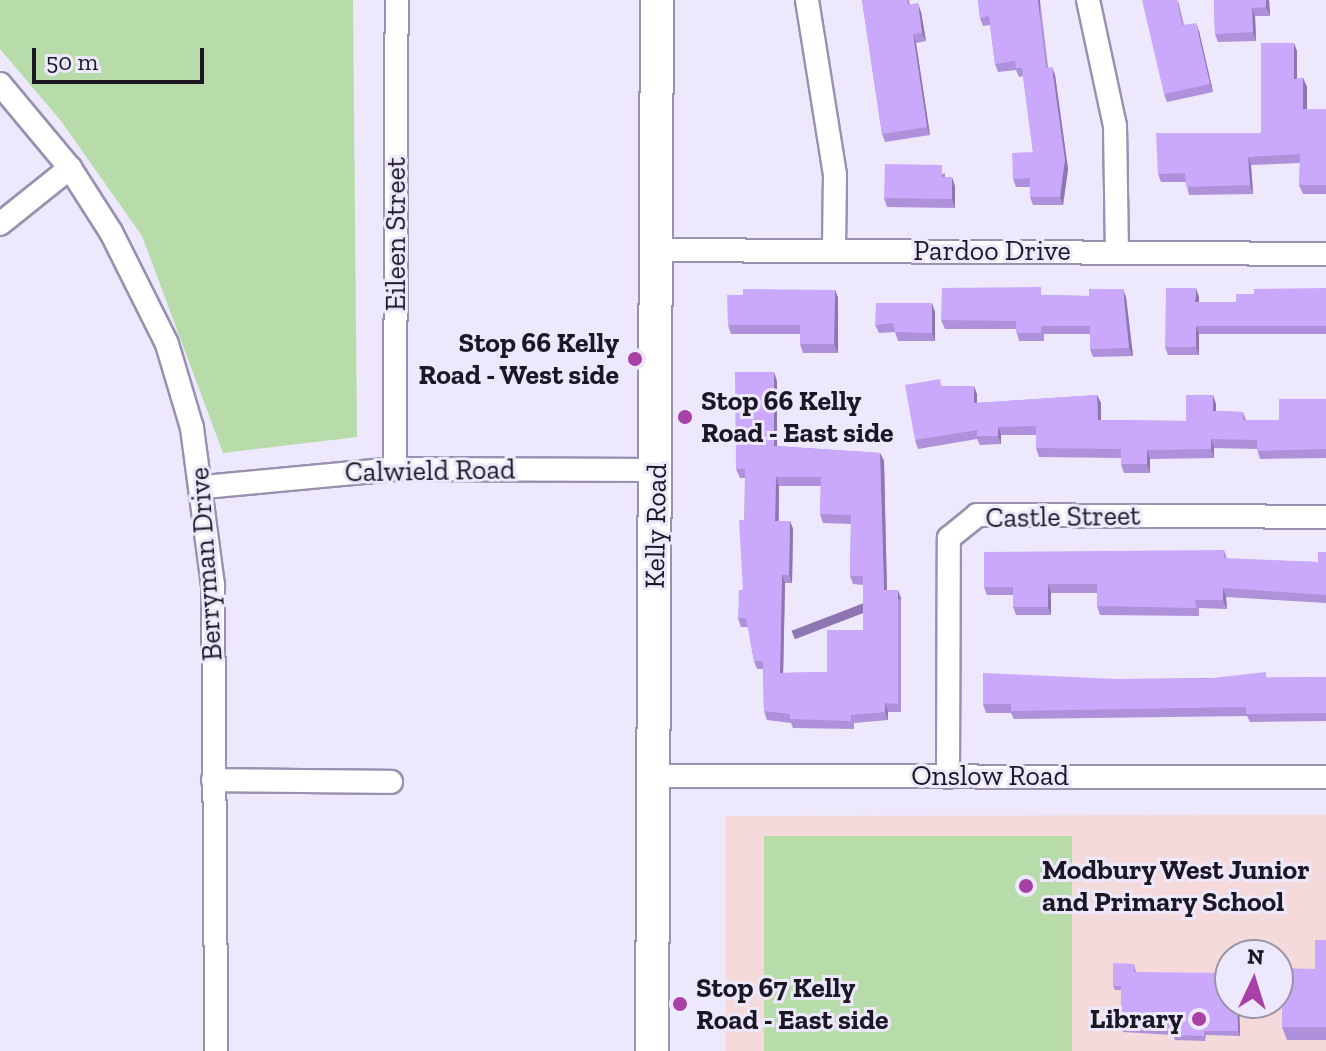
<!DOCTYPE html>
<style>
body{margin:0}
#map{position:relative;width:1326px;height:1051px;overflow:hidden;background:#ede8fb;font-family:"Zilla Slab",serif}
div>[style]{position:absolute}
.education>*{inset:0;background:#f5dadb}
.green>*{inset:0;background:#b8dca9;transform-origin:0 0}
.roads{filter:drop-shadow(2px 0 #9991af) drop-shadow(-2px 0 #9991af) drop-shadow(0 2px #9991af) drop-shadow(0 -2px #9991af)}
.street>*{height:22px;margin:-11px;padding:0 11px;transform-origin:11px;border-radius:11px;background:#fff}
.secondary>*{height:32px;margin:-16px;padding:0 16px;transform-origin:16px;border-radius:16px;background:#fff}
.wall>*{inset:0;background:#ae91da}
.shaded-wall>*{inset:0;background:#8d76b1;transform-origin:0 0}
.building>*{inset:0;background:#caa9fd}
.dots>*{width:22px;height:22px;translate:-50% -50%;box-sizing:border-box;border:4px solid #ede8fb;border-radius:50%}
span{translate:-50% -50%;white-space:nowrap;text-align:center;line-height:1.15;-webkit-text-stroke:6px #ede8fb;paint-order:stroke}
.street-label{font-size:28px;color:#1b1823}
.poi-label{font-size:28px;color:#1b1823;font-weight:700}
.right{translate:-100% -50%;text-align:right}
.left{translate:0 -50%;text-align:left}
.north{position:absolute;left:1214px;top:939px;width:80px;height:80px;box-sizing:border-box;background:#ede8fb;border:2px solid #9995a5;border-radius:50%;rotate:4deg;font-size:22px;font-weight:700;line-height:32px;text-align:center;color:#1b1823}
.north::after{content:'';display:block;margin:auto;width:28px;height:36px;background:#a741a6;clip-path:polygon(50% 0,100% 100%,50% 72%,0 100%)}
.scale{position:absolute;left:32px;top:48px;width:172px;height:36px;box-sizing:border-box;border:4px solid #1b1823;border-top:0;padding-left:10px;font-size:24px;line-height:28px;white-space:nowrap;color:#1b1823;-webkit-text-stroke:6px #ede8fb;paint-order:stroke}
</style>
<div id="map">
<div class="education">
<i style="clip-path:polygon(evenodd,1326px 815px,1326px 1051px,726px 1051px,726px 816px,1326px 815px,1230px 955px,1278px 955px,1278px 1003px,1230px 1003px,1230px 955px)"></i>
</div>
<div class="green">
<i style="clip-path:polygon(0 0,353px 0,357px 437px,223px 453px,142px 236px,61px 121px,0 49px)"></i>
<i style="left:764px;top:836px;width:308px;height:215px"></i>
</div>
<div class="roads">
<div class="street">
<i style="left:807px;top:0;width:177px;rotate:80.9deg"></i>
<i style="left:835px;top:175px;width:75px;rotate:90.8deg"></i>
<i style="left:1088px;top:0;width:129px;rotate:77.9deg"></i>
<i style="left:1115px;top:126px;width:126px;rotate:89.1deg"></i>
<i style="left:0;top:84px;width:109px;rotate:50.2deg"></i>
<i style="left:70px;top:168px;width:76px;rotate:57.4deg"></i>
<i style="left:111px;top:232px;width:125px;rotate:63.4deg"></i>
<i style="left:167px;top:344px;width:88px;rotate:73.4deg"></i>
<i style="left:192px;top:428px;width:158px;rotate:82.4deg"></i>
<i style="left:213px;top:585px;width:466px;rotate:89.6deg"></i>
<i style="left:0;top:224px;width:90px;rotate:-38.7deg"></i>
<i style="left:658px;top:250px;width:668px;rotate:0.34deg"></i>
<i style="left:395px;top:469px;width:469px;rotate:-89.8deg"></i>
<i style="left:204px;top:487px;width:192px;rotate:-5.4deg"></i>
<i style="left:395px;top:469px;width:262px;rotate:0.2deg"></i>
<i style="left:654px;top:776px;width:672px;rotate:0.09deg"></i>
<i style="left:948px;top:777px;width:239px;rotate:-89.8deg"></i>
<i style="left:949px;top:538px;width:36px;rotate:-39deg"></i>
<i style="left:977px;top:515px;width:349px;rotate:0.3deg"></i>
<i style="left:213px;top:780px;width:178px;rotate:0.6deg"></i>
</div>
<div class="secondary">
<i style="left:652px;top:1051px;width:1051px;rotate:-89.73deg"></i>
</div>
</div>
<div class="wall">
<i style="clip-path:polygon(862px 0,909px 0,910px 5px,921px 12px,926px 41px,916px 43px,930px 135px,885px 142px,882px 134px)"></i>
<i style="clip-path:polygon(978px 0,1040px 0,1048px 67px,1055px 75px,1068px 169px,1063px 205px,1033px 205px,1030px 197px,1030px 187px,1016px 187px,1013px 179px,1033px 152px,1023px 76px,1019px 77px,1016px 70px,998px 72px,995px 64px,990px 25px,983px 26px,980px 18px)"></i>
<i style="clip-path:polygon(1178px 0,1184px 25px,1199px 31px,1213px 92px,1167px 102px,1164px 94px)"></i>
<i style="clip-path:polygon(1214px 0,1269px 0,1270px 16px,1255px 16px,1256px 41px,1218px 42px,1215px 34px)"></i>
<i style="clip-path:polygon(1297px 51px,1297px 79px,1303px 78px,1307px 87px,1307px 109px,1326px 109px,1326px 194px,1303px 194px,1299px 185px,1300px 163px,1251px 165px,1253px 194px,1189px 195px,1186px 182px,1161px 182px,1158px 174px,1261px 133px)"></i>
<i style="clip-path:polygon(945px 173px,945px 177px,955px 186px,955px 208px,887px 207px,884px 198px)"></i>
<i style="clip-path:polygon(1326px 288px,1326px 334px,1199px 334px,1199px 355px,1168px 355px,1165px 347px,1199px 297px,1199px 302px,1236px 302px,1254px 294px)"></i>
<i style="clip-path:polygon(835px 290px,838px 298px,838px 353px,803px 353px,800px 344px,800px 334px,731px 334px,728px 325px,743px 295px)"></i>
<i style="clip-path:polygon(1044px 295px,1126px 297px,1133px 356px,1093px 357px,1090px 349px,1090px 334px,1044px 334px,1044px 341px,1019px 341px,1016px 329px,945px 329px,941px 320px)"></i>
<i style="clip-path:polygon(935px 312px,935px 341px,898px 341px,895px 332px,879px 333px,875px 325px)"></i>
<i style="clip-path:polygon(evenodd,777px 381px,777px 446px,880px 453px,884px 461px,887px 590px,901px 598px,901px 712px,888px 712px,888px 720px,854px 723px,854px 729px,793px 728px,791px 723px,767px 720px,764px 711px,763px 669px,757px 669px,754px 661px,748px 627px,741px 627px,738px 618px,743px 590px,745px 478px,740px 478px,736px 469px,777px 381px,779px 486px,821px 486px,820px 514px,823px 523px,851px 524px,850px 576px,853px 584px,863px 585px,863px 630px,827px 672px,783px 673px,785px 583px,792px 583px,793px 529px,790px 521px,779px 521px,779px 486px)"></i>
<i style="clip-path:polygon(942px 386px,977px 394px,977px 403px,1097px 395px,1101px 403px,1101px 420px,1186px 421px,1216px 404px,1216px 411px,1243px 412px,1246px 420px,1279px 420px,1326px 399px,1326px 458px,1260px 459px,1257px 449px,1214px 448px,1214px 458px,1150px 459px,1150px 473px,1124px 473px,1121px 464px,1121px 458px,1039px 457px,1036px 448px,1036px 435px,1001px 435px,1001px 444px,980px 445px,977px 439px,918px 449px,915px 440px)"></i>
<i style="clip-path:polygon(1224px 550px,1227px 559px,1318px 562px,1326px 552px,1326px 603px,1226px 597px,1227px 609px,1199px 608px,1199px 616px,1100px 615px,1097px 606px,1097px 593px,1051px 593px,1051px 615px,1016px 615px,1013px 607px,1013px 595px,987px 595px,984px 587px)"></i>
<i style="clip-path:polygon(1326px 677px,1326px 721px,1250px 722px,1247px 716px,1014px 719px,1011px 713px,986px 713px,983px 704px,1117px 679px)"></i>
<i style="clip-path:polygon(1326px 940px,1326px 1040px,1287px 1040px,1282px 1027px,1315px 969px)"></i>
<i style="clip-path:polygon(1134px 964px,1136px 972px,1230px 1003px,1239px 1003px,1240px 1036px,1206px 1035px,1205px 1041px,1175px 1040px,1173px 1035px,1123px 1032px,1121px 1028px,1121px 990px,1115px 990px,1113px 986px)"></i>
</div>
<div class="shaded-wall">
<i style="left:1038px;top:0;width:2px;height:68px"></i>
<i style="clip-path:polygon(1266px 0,1269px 0,1270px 16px,1266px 7px)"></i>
<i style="clip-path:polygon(918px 3px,921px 12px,926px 41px,922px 33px)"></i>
<i style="clip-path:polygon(1252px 8px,1255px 16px,1256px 41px,1253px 32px)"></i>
<i style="clip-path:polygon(1196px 23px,1199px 31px,1213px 92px,1210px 84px)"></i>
<i style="clip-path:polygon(913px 34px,916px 43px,930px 135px,927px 127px)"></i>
<i style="clip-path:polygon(1294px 43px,1297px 51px,1297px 87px,1294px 79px)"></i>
<i style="clip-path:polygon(1052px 67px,1055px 75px,1068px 169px,1063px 205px,1060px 197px)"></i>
<i style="clip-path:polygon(1303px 78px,1307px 87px,1307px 117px,1303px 109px)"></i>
<i style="clip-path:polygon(1248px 157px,1251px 165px,1253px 194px,1250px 185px)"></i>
<i style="clip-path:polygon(952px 177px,955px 186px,955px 208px,952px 199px)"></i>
<i style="clip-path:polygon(1196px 288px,1199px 297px,1199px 310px,1195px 302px)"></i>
<i style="clip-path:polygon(1123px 289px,1126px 297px,1133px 356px,1129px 348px)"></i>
<i style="clip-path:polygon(835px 290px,838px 298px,838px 353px,834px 344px)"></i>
<i style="clip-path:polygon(932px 303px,935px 312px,935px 341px,932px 333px)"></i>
<i style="clip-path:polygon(1196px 326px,1199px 334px,1199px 355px,1196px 347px)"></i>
<i style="clip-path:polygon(774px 372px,777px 381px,777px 455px,774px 446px)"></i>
<i style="clip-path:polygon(974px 386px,977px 394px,977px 412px,974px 403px)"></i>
<i style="clip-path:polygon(1097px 395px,1101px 403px,1101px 428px,1098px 420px)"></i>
<i style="clip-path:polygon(1213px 395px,1216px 404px,1216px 420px,1213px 411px)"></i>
<i style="clip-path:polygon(998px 427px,1001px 435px,1001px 444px,998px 436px)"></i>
<i style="clip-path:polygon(1211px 439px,1214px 448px,1214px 458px,1211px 449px)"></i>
<i style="clip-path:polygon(1147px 450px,1150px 459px,1150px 473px,1147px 464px)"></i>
<i style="clip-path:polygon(880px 453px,884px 461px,887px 598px,884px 590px)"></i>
<i style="clip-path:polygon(776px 477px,779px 486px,778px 529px,775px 521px)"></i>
<i style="clip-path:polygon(790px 521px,793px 529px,792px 583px,789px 575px)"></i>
<i style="clip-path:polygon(782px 575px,785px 583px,783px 681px,780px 673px)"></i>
<i style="clip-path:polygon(1048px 584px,1051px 593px,1051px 615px,1048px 607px)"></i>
<i style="clip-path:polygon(1223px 588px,1226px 597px,1227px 609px,1223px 600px)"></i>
<i style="left:898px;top:590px;width:9px;height:114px;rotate:69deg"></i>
<i style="clip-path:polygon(885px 703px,888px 712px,888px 720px,885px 712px)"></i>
<i style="clip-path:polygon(1237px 1003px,1239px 1003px,1240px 1036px,1238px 1031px)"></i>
</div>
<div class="building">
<i style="clip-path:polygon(862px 0,907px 0,908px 5px,918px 3px,922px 33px,913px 34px,927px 127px,882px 134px)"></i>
<i style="clip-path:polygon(978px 0,1038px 0,1046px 68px,1052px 67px,1065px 160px,1060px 197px,1030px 197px,1030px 178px,1013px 179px,1012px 153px,1033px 152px,1022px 68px,1016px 68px,1015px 61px,995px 64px,989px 16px,980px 18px)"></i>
<i style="clip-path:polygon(1142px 0,1177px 0,1182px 25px,1196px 23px,1210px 84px,1164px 94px)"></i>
<i style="clip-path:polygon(1214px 0,1266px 0,1266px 7px,1252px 8px,1253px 32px,1215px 34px)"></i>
<i style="clip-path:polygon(1261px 43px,1294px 43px,1294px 79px,1303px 78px,1303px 109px,1326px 109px,1326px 185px,1299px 185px,1300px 154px,1248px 157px,1250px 185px,1186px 187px,1185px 173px,1158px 174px,1156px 133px,1261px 133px)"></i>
<i style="clip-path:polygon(885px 164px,942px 165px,942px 177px,952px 177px,952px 199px,884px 198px)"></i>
<i style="clip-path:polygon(1041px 287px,1041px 295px,1089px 296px,1089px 289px,1123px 289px,1129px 348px,1090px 349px,1090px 326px,1041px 326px,1041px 333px,1016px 333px,1016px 321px,941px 320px,942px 288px)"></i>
<i style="clip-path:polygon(1166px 288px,1196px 288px,1195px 302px,1236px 302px,1236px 294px,1254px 294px,1254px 289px,1326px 288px,1326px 326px,1196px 326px,1196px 347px,1165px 347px)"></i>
<i style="clip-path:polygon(743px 289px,835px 290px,834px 344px,800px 344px,800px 325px,728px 325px,727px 295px,743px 295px)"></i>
<i style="clip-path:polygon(876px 303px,932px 303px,932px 333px,895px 332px,893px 323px,875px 325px)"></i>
<i style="clip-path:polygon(evenodd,735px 372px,774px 372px,774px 446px,880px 453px,884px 590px,898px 590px,898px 704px,885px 703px,885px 712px,851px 715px,851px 721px,790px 719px,790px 714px,764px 711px,763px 661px,754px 661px,746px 618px,738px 618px,739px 590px,743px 590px,739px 520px,745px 520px,745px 469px,736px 469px,735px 372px,776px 477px,821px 477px,820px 514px,851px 515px,850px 576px,863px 576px,863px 630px,827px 630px,827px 672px,780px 673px,782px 575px,789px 575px,790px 521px,775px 521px,776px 477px)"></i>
<i style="clip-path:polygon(940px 379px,941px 386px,974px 386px,974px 403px,1097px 395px,1098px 420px,1186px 421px,1186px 395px,1213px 395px,1213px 411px,1243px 412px,1243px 420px,1279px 420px,1279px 399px,1326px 399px,1326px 449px,1257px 451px,1257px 440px,1211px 439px,1211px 449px,1147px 450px,1147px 464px,1121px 464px,1121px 449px,1036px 448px,1036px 426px,998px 427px,998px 436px,977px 436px,977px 430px,915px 440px,905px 385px)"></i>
<i style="clip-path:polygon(1224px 550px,1224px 558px,1318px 562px,1318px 552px,1326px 552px,1326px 595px,1223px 588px,1223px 600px,1195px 600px,1196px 608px,1097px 606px,1097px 584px,1048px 584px,1048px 607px,1013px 607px,1013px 587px,984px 587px,984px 552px)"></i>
<i style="clip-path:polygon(1266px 672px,1266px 678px,1326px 677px,1326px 713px,1246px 714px,1246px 707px,1011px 711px,1011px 704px,983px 704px,983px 673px,1117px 679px,1204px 679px)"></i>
<i style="clip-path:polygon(1315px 940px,1326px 940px,1326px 1027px,1282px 1027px,1282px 968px,1315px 969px)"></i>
<i style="clip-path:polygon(1113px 963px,1134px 964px,1134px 972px,1230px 973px,1230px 1003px,1237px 1003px,1238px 1031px,1204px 1031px,1204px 1036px,1173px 1035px,1173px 1031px,1121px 1028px,1121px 986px,1113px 986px)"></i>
</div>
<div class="dots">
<i style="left:635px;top:359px;background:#a741a6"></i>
<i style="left:685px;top:417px;background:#a741a6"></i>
<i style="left:1026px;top:886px;background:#a741a6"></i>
<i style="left:680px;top:1004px;background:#a741a6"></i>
<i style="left:1199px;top:1019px;background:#a741a6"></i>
</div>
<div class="street-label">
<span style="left:396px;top:234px;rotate:-90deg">Eileen Street</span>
<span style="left:992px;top:251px">Pardoo Drive</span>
<span style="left:430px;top:471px;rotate:-1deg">Calwield Road</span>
<span style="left:1063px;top:517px;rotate:-1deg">Castle Street</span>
<span style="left:656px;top:526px;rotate:-89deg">Kelly Road</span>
<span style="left:206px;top:564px;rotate:-94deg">Berryman Drive</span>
<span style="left:990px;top:776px">Onslow Road</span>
</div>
<div class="poi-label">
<span class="right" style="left:619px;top:359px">Stop 66 Kelly<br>Road - West side</span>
<span class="left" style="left:701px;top:417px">Stop 66 Kelly<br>Road - East side</span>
<span class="left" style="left:1042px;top:886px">Modbury West Junior<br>and Primary School</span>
<span class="left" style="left:696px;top:1004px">Stop 67 Kelly<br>Road - East side</span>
<span class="right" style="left:1183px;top:1019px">Library</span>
</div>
<div class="north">N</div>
<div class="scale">50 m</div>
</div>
